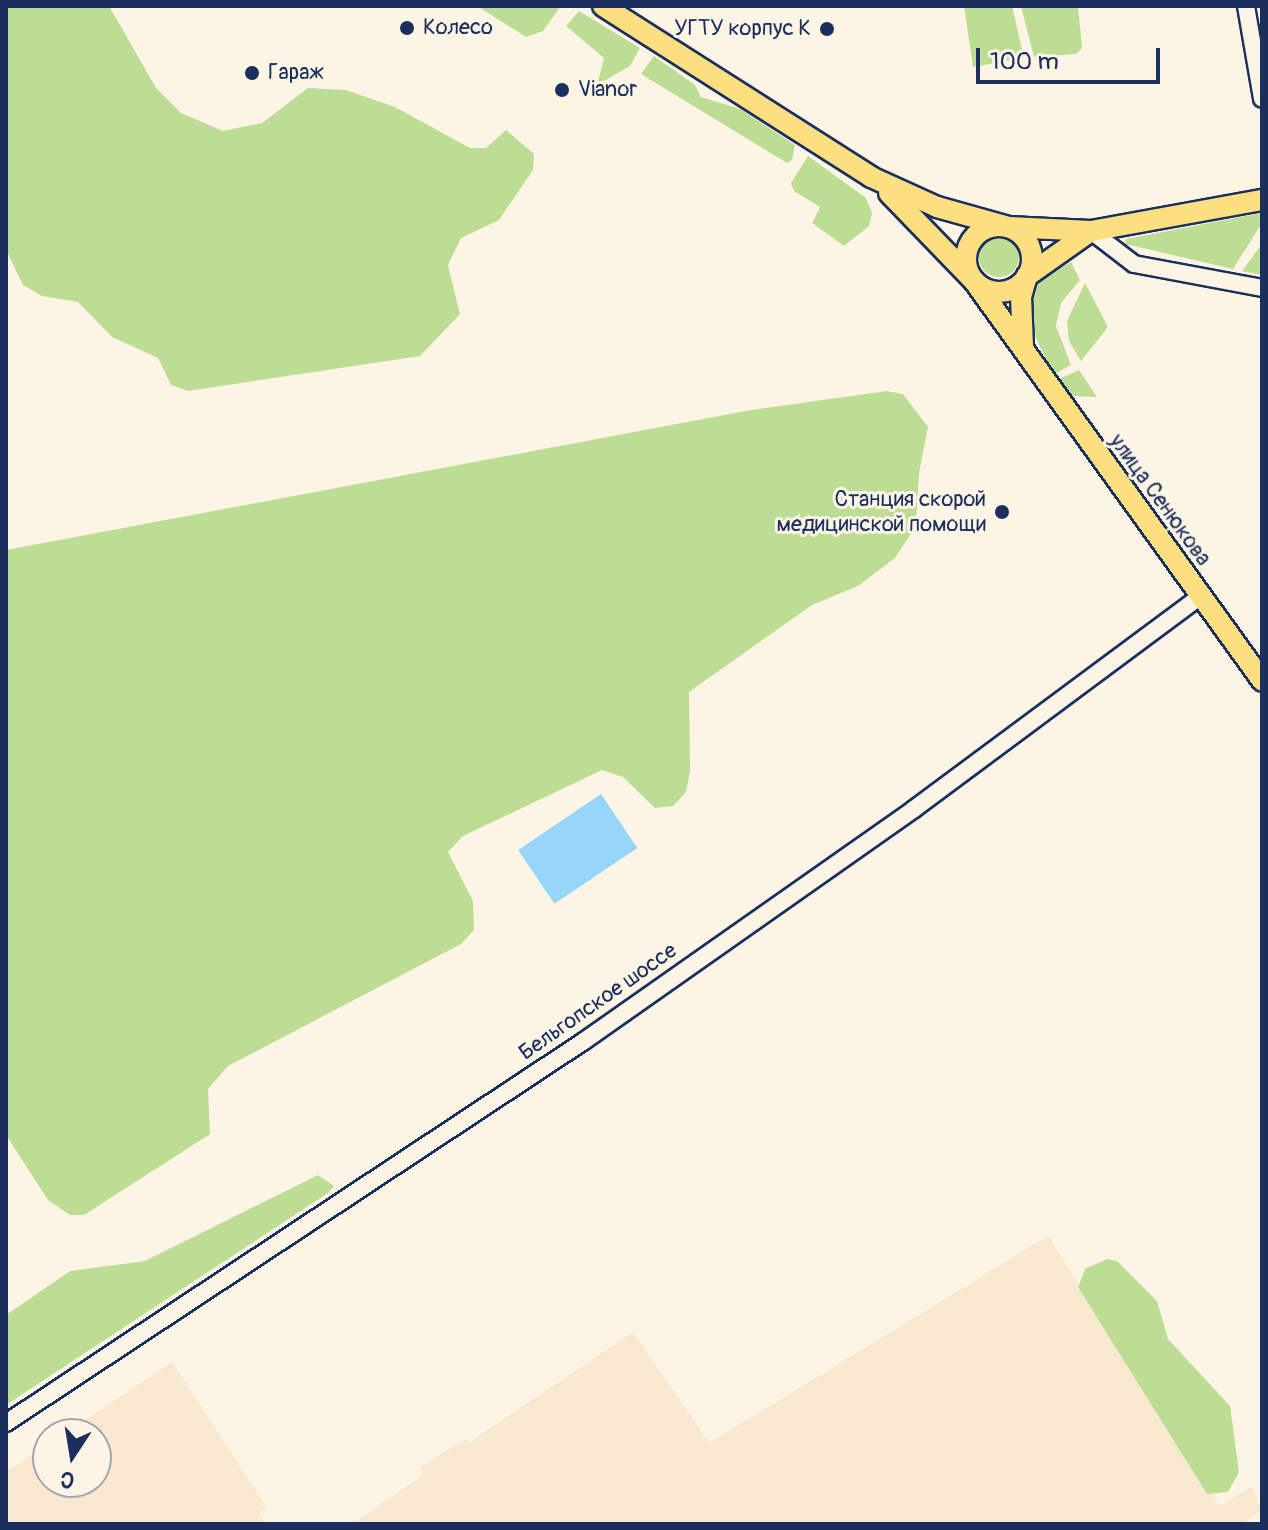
<!DOCTYPE html>
<meta charset="utf-8">
<style>
body{margin:0}
#map{position:relative;width:1268px;height:1530px;overflow:hidden;background:#fcf5e5;font-family:Pangolin,sans-serif}
div>[style]{position:absolute}
.built>*{inset:0;background:#f9e8d0}
.green>*{inset:0;background:#bddd95}
.round{border-radius:50%}
.water>*{inset:0;background:#97d6f8;transform-origin:0 0}
.roads{filter:drop-shadow(2px 0 #1b2f5e) drop-shadow(-2px 0 #1b2f5e) drop-shadow(0 2px #1b2f5e) drop-shadow(0 -2px #1b2f5e)}
.minor>*{height:16px;margin:-8px;padding:0 8px;transform-origin:8px;border-radius:8px;background:#fcf5e5}
.major>*{height:20px;margin:-10px;padding:0 10px;transform-origin:10px;border-radius:10px;background:#fce080}
.major>.ring{margin:-10px;padding:0;box-sizing:content-box;background:none;border:20px solid #fce080;border-radius:50%}
.dots>*{width:22px;height:22px;translate:-50% -50%;box-sizing:border-box;border:4px solid #fcf5e5;border-radius:50%}
span{translate:-50% -50%;white-space:nowrap;text-align:center;line-height:1.15;-webkit-text-stroke:6px #fcf5e5;paint-order:stroke}
.poi-label{font-size:22px;color:#1b2f5e}
.left{translate:0 -50%;text-align:left}
.right{translate:-100% -50%;text-align:right}
.street-label{font-size:22px;color:#1b2f5e}
.frame{position:absolute;inset:0;border:8px solid #1b2f5e;pointer-events:none}
.north{position:absolute;left:32px;top:1418px;width:80px;height:80px;box-sizing:border-box;background:#fcf5e5;border:2px solid #a2a6af;border-radius:50%;rotate:192deg;font-size:22px;font-weight:700;line-height:32px;text-align:center;color:#1b2f5e}
.north::after{content:'';display:block;margin:auto;width:28px;height:36px;background:#1b2f5e;clip-path:polygon(50% 0,100% 100%,50% 72%,0 100%)}
.scale{position:absolute;left:976px;top:48px;width:184px;height:36px;box-sizing:border-box;border:4px solid #1b2f5e;border-top:0;padding-left:10px;font-size:24px;line-height:28px;white-space:nowrap;color:#1b2f5e;-webkit-text-stroke:6px #fcf5e5;paint-order:stroke}
</style>
<div id="map">
<div class="built">
<i style="clip-path:polygon(1048px 1236px,1220px 1506px,1251px 1487px,1262px 1511px,1241px 1524px,352px 1524px,423px 1475px,419px 1468px,465px 1439px,468px 1443px,633px 1332px,709px 1443px)"></i>
<i style="clip-path:polygon(172px 1362px,267px 1508px,259px 1513px,265px 1524px,6px 1524px,6px 1472px,48px 1444px,48px 1482px,96px 1482px,96px 1434px,64px 1434px)"></i>
</div>
<div class="green">
<i style="clip-path:polygon(6px 6px,109px 6px,156px 88px,181px 113px,223px 131px,262px 123px,308px 88px,346px 90px,395px 107px,470px 148px,486px 148px,506px 130px,534px 154px,533px 170px,499px 220px,461px 238px,448px 265px,460px 314px,420px 356px,188px 391px,171px 385px,158px 358px,112px 337px,78px 302px,42px 296px,23px 285px,7px 252px)"></i>
<i style="clip-path:polygon(477px 6px,561px 6px,543px 31px,526px 37px)"></i>
<i style="clip-path:polygon(964px 6px,1012px 6px,1024px 58px,973px 67px)"></i>
<i style="clip-path:polygon(1021px 6px,1078px 6px,1082px 48px,1076px 54px,1034px 57px)"></i>
<i style="clip-path:polygon(579px 11px,640px 48px,630px 66px,597px 85px,604px 58px,566px 26px)"></i>
<i style="clip-path:polygon(654px 56px,695px 85px,701px 97px,740px 109px,795px 145px,792px 160px,787px 163px,641px 74px)"></i>
<i style="clip-path:polygon(808px 156px,866px 198px,872px 213px,869px 226px,844px 246px,812px 223px,820px 207px,794px 191px,791px 183px)"></i>
<i style="clip-path:polygon(1262px 213px,1262px 223px,1233px 269px,1125px 244px,1126px 239px)"></i>
<i class="round" style="left:979px;top:237px;width:40px;height:40px"></i>
<i style="clip-path:polygon(1262px 244px,1262px 275px,1242px 271px)"></i>
<i style="clip-path:polygon(1071px 262px,1080px 280px,1061px 303px,1056px 326px,1071px 365px,1053px 375px,1036px 338px,1032px 304px,1039px 282px)"></i>
<i style="clip-path:polygon(1085px 283px,1108px 327px,1081px 361px,1069px 341px,1067px 321px)"></i>
<i style="clip-path:polygon(1079px 370px,1097px 397px,1072px 396px,1059px 379px)"></i>
<i style="clip-path:polygon(887px 391px,903px 394px,928px 427px,919px 473px,916px 526px,895px 558px,858px 586px,812px 605px,689px 692px,690px 771px,686px 792px,673px 806px,655px 808px,623px 777px,602px 770px,463px 836px,448px 852px,473px 901px,474px 930px,461px 944px,228px 1066px,208px 1089px,210px 1134px,84px 1215px,70px 1215px,48px 1200px,6px 1135px,6px 550px,751px 410px)"></i>
<i style="clip-path:polygon(318px 1175px,334px 1186px,328px 1193px,6px 1405px,6px 1315px,70px 1271px,145px 1261px)"></i>
<i style="clip-path:polygon(1107px 1259px,1117px 1261px,1157px 1301px,1168px 1339px,1230px 1406px,1239px 1472px,1228px 1492px,1207px 1494px,1078px 1287px,1085px 1269px)"></i>
</div>
<div class="water">
<i style="left:601px;top:794px;width:65px;height:100px;rotate:56deg"></i>
</div>
<div class="roads">
<div class="minor">
<i style="left:1246px;top:6px;width:94px;rotate:80.2deg"></i>
<i style="left:1091px;top:231px;width:54px;rotate:37.5deg"></i>
<i style="left:1134px;top:264px;width:130px;rotate:10.6deg"></i>
<i style="left:6px;top:1423px;width:693px;rotate:-33.46deg"></i>
<i style="left:584px;top:1041px;width:403px;rotate:-35.1deg"></i>
<i style="left:914px;top:809px;width:357px;rotate:-36.6deg"></i>
</div>
<div class="major">
<i style="left:603px;top:6px;width:318px;rotate:32.5deg"></i>
<i style="left:871px;top:177px;width:72px;rotate:24.4deg"></i>
<i style="left:937px;top:207px;width:75px;rotate:15.5deg"></i>
<i style="left:1009px;top:227px;width:82px;rotate:2.8deg"></i>
<i style="left:1091px;top:231px;width:174px;rotate:-10.3deg"></i>
<i style="left:889px;top:193px;width:122px;rotate:46deg"></i>
<i style="left:974px;top:281px;width:493px;rotate:54.2deg"></i>
<i class="ring" style="left:966px;top:226px;width:46px;height:46px"></i>
<i style="left:1023px;top:346px;width:49px;rotate:-92.3deg"></i>
<i style="left:1021px;top:297px;width:22px;rotate:-74deg"></i>
<i style="left:1027px;top:276px;width:78px;rotate:-35.1deg"></i>
</div>
</div>
<div class="dots">
<i style="left:407px;top:28px;background:#1b2f5e"></i>
<i style="left:827px;top:29px;background:#1b2f5e"></i>
<i style="left:252px;top:73px;background:#1b2f5e"></i>
<i style="left:562px;top:90px;background:#1b2f5e"></i>
<i style="left:1002px;top:512px;background:#1b2f5e"></i>
</div>
<div class="poi-label">
<span class="left" style="left:423px;top:28px">Колесо</span>
<span class="right" style="left:811px;top:29px">УГТУ корпус К</span>
<span class="left" style="left:268px;top:73px">Гараж</span>
<span class="left" style="left:578px;top:90px">Vianor</span>
<span class="right" style="left:986px;top:512px">Станция скорой<br>медицинской помощи</span>
</div>
<div class="street-label">
<span style="left:1160px;top:500px;rotate:54deg">улица Сенюкова</span>
<span style="left:598px;top:1002px;rotate:-35deg">Бельгопское шоссе</span>
</div>
<div class="frame"></div>
<div class="north">С</div>
<div class="scale">100 m</div>
</div>
